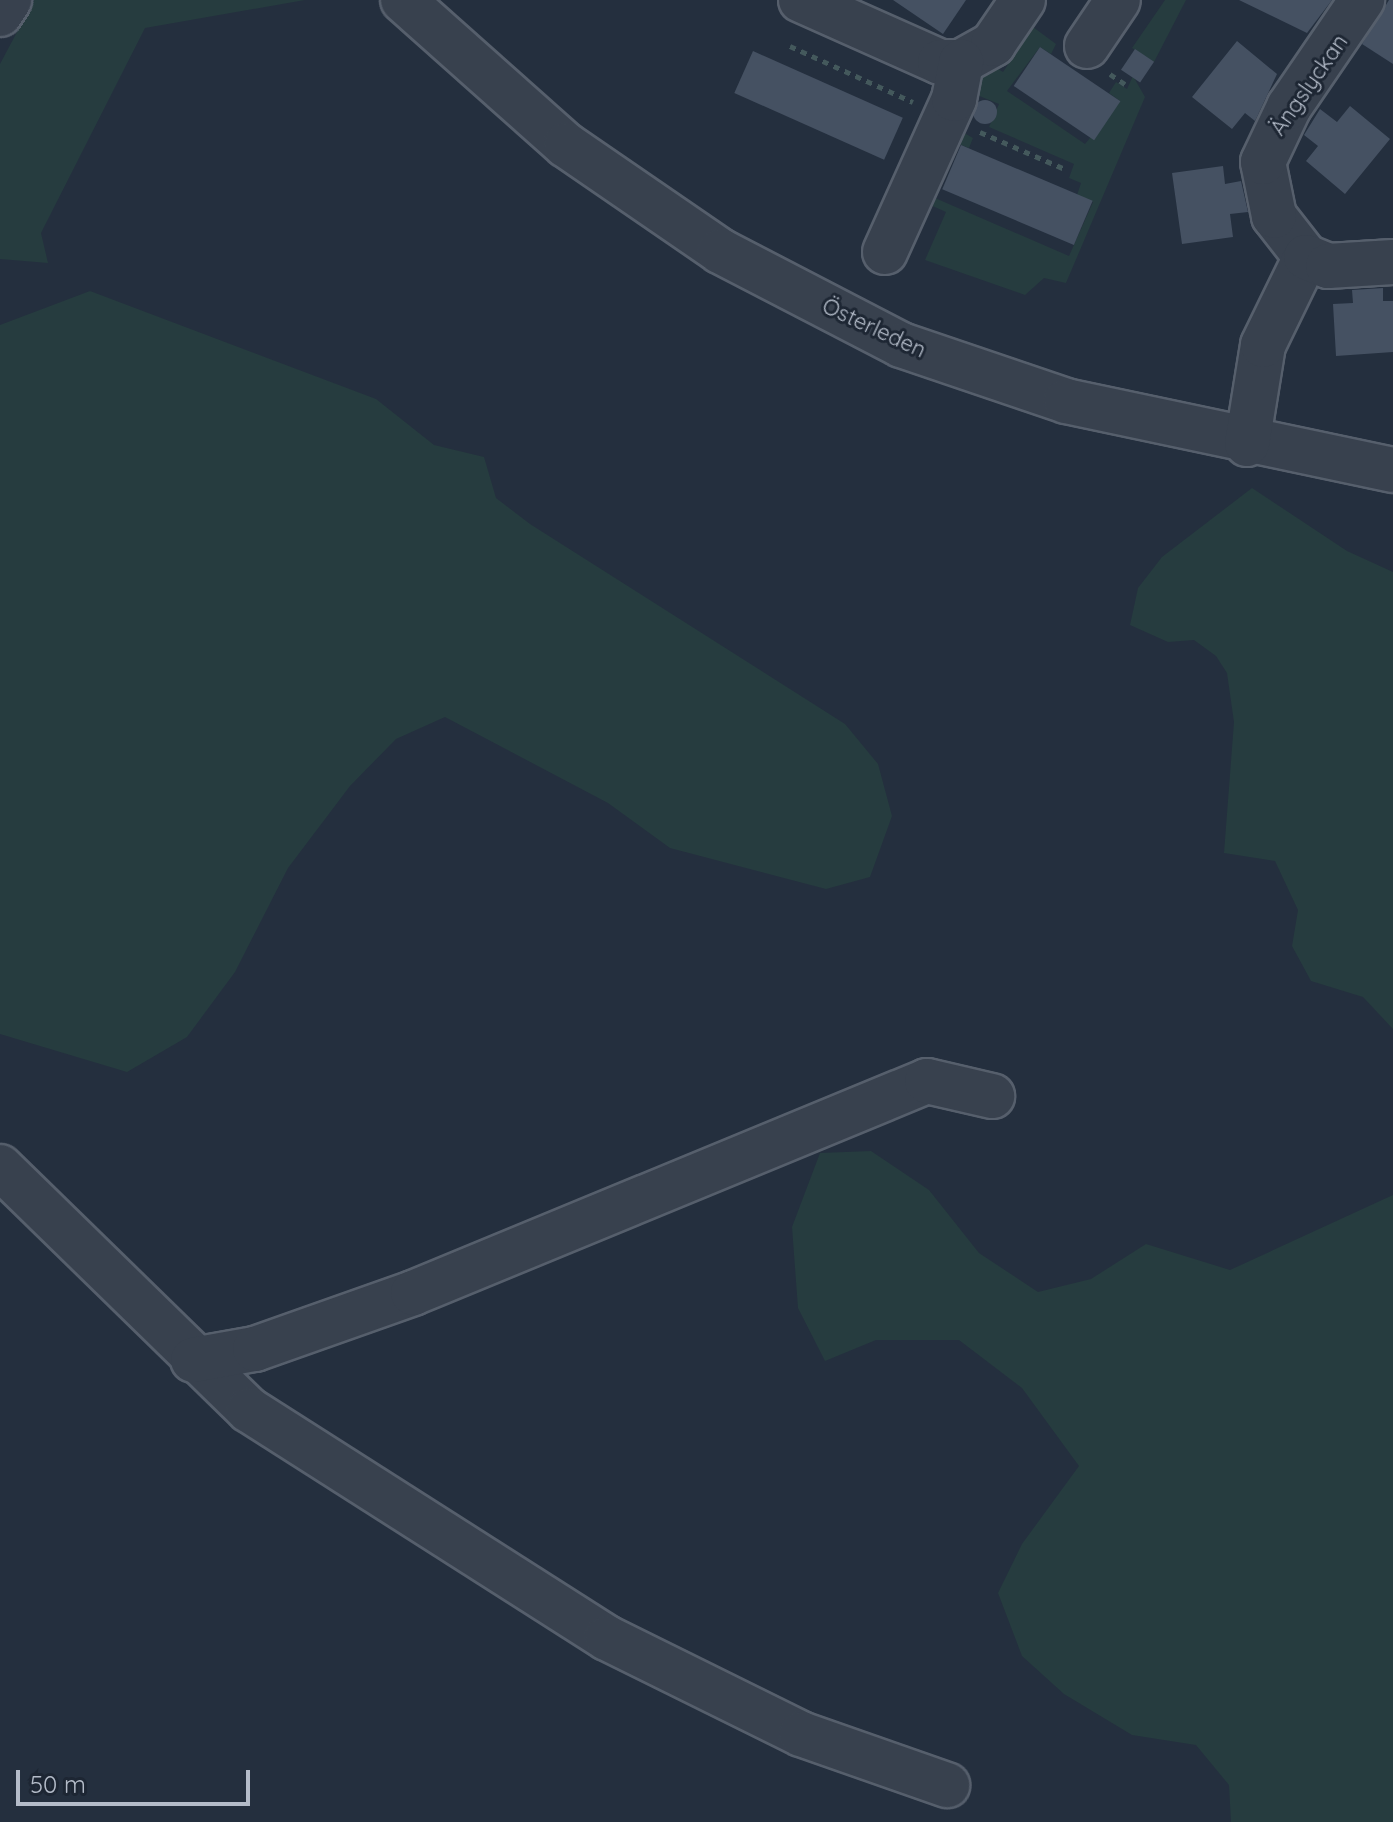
<!DOCTYPE html>
<meta charset="utf-8">
<style>
body{margin:0}
#map{position:relative;width:1393px;height:1822px;overflow:hidden;background:#242f3e;font-family:Quicksand,sans-serif}
div>[style]{position:absolute}
.green>*{inset:0;background:#263c3f}
.building>*{inset:0;background:#455162;transform-origin:0 0}
.round{border-radius:50%}
.path>*{height:5px;margin-top:-2.5px;transform-origin:0;background:repeating-linear-gradient(90deg,#44595c 0 6px,transparent 0 12px)}
.roads{filter:drop-shadow(2px 0 #565f6c) drop-shadow(-2px 0 #565f6c) drop-shadow(0 2px #565f6c) drop-shadow(0 -2px #565f6c)}
.minor>*{height:44px;margin:-22px;padding:0 22px;transform-origin:22px;border-radius:22px;background:#38414e}
span{translate:-50% -50%;white-space:nowrap;text-align:center;line-height:1.15;-webkit-text-stroke:6px #1d2633;paint-order:stroke}
.street-label{font-size:22px;color:#b4bcc9}
.scale{position:absolute;left:16px;top:1770px;width:234px;height:36px;box-sizing:border-box;border:4px solid #b4bcc9;border-top:0;padding-left:10px;font-size:24px;line-height:28px;white-space:nowrap;color:#b4bcc9;-webkit-text-stroke:6px #1d2633;paint-order:stroke}
</style>
<div id="map">
<div class="green">
<i style="clip-path:polygon(34px 0,305px 0,145px 28px,41px 233px,48px 263px,0 259px,0 64px)"></i>
<i style="clip-path:polygon(1165px 0,1186px 0,1154px 62px,1132px 48px)"></i>
<i style="clip-path:polygon(1033px 27px,1056px 44px,1051px 54px,1040px 47px,1007px 91px,1085px 144px,1120px 101px,1109px 93px,1116px 82px,1127px 89px,1133px 76px,1145px 97px,1066px 283px,1044px 278px,1025px 295px,925px 260px,946px 212px,919px 200px,952px 126px,973px 138px,969px 148px,958px 144px,935px 198px,1069px 256px,1093px 202px,1077px 195px,1081px 183px,1069px 178px,1074px 164px,989px 127px,999px 104px,977px 95px,978px 80px,995px 67px,1003px 72px)"></i>
<i style="clip-path:polygon(90px 291px,376px 399px,434px 445px,484px 457px,496px 498px,530px 524px,845px 724px,878px 764px,892px 816px,870px 877px,826px 889px,670px 848px,608px 803px,445px 717px,396px 739px,350px 786px,288px 868px,235px 972px,187px 1037px,127px 1072px,0 1034px,0 325px)"></i>
<i style="clip-path:polygon(1252px 488px,1347px 551px,1393px 572px,1393px 1029px,1363px 997px,1311px 981px,1292px 946px,1298px 910px,1275px 861px,1224px 853px,1234px 722px,1227px 673px,1216px 656px,1194px 640px,1168px 642px,1130px 625px,1138px 588px,1162px 557px)"></i>
<i style="clip-path:polygon(871px 1151px,929px 1190px,979px 1253px,1038px 1292px,1091px 1279px,1146px 1244px,1230px 1270px,1393px 1195px,1393px 1822px,1231px 1822px,1229px 1785px,1196px 1745px,1132px 1735px,1064px 1694px,1022px 1656px,998px 1593px,1022px 1544px,1079px 1466px,1022px 1388px,959px 1340px,876px 1340px,825px 1361px,798px 1308px,792px 1227px,820px 1153px)"></i>
</div>
<div class="building">
<i style="clip-path:polygon(893px 0,966px 0,943px 34px)"></i>
<i style="clip-path:polygon(1239px 0,1332px 0,1307px 33px)"></i>
<i style="clip-path:polygon(1389px 0,1393px 0,1393px 64px,1362px 44px)"></i>
<i style="clip-path:polygon(1237px 41px,1277px 74px,1255px 121px,1245px 113px,1232px 129px,1192px 97px)"></i>
<i style="left:1040px;top:47px;width:97px;height:47px;rotate:34deg"></i>
<i style="left:1135px;top:49px;width:23px;height:25px;rotate:34deg"></i>
<i style="left:753px;top:51px;width:164px;height:46px;rotate:24deg"></i>
<i class="round" style="left:973px;top:100px;width:24px;height:24px"></i>
<i style="clip-path:polygon(1350px 106px,1390px 139px,1345px 194px,1306px 161px,1318px 146px,1304px 135px,1320px 109px,1337px 122px)"></i>
<i style="left:961px;top:145px;width:143px;height:48px;rotate:23deg"></i>
<i style="clip-path:polygon(1223px 166px,1225px 184px,1241px 181px,1248px 212px,1230px 214px,1233px 237px,1182px 244px,1172px 173px)"></i>
<i style="clip-path:polygon(1383px 288px,1383px 301px,1393px 301px,1393px 352px,1336px 356px,1333px 304px,1353px 303px,1352px 290px)"></i>
</div>
<div class="path">
<i style="left:790px;top:46px;width:135px;rotate:24.5deg"></i>
<i style="left:1110px;top:74px;width:18px;rotate:34deg"></i>
<i style="left:980px;top:132px;width:93px;rotate:23.5deg"></i>
</div>
<div class="roads">
<div class="minor">
<i style="left:403px;top:0;width:218px;rotate:41.7deg"></i>
<i style="left:566px;top:145px;width:187px;rotate:34.5deg"></i>
<i style="left:720px;top:251px;width:204px;rotate:27.4deg"></i>
<i style="left:901px;top:345px;width:174px;rotate:18.7deg"></i>
<i style="left:1066px;top:401px;width:334px;rotate:11.9deg"></i>
<i style="left:801px;top:0;width:152px;rotate:24deg"></i>
<i style="left:940px;top:62px;width:21px"></i>
<i style="left:961px;top:62px;width:37px;rotate:-29deg"></i>
<i style="left:993px;top:44px;width:53px;rotate:-55.7deg"></i>
<i style="left:0;top:14px;width:17px;rotate:-57deg"></i>
<i style="left:1087px;top:46px;width:55px;rotate:-56deg"></i>
<i style="left:885px;top:252px;width:168px;rotate:-65.7deg"></i>
<i style="left:954px;top:99px;width:38px;rotate:-79deg"></i>
<i style="left:1306px;top:257px;width:52px;rotate:-128deg"></i>
<i style="left:1274px;top:216px;width:55px;rotate:-101.5deg"></i>
<i style="left:1263px;top:162px;width:61px;rotate:-64.7deg"></i>
<i style="left:1289px;top:107px;width:130px;rotate:-55.7deg"></i>
<i style="left:1247px;top:444px;width:100px;rotate:-80.8deg"></i>
<i style="left:1263px;top:345px;width:98px;rotate:-64deg"></i>
<i style="left:1306px;top:257px;width:24px;rotate:22deg"></i>
<i style="left:1328px;top:266px;width:65px;rotate:-3.5deg"></i>
<i style="left:0;top:1167px;width:348px;rotate:44.3deg"></i>
<i style="left:249px;top:1410px;width:424px;rotate:32.5deg"></i>
<i style="left:607px;top:1638px;width:216px;rotate:26.3deg"></i>
<i style="left:801px;top:1734px;width:155px;rotate:19.3deg"></i>
<i style="left:193px;top:1360px;width:63px;rotate:-10.1deg"></i>
<i style="left:255px;top:1349px;width:168px;rotate:-19.5deg"></i>
<i style="left:413px;top:1293px;width:556px;rotate:-22.41deg"></i>
<i style="left:927px;top:1081px;width:67px;rotate:13deg"></i>
</div>
</div>
<div class="street-label">
<span style="left:1309px;top:85px;rotate:-55deg">Ängslyckan</span>
<span style="left:874px;top:328px;rotate:25deg">Österleden</span>
</div>
<div class="scale">50 m</div>
</div>
